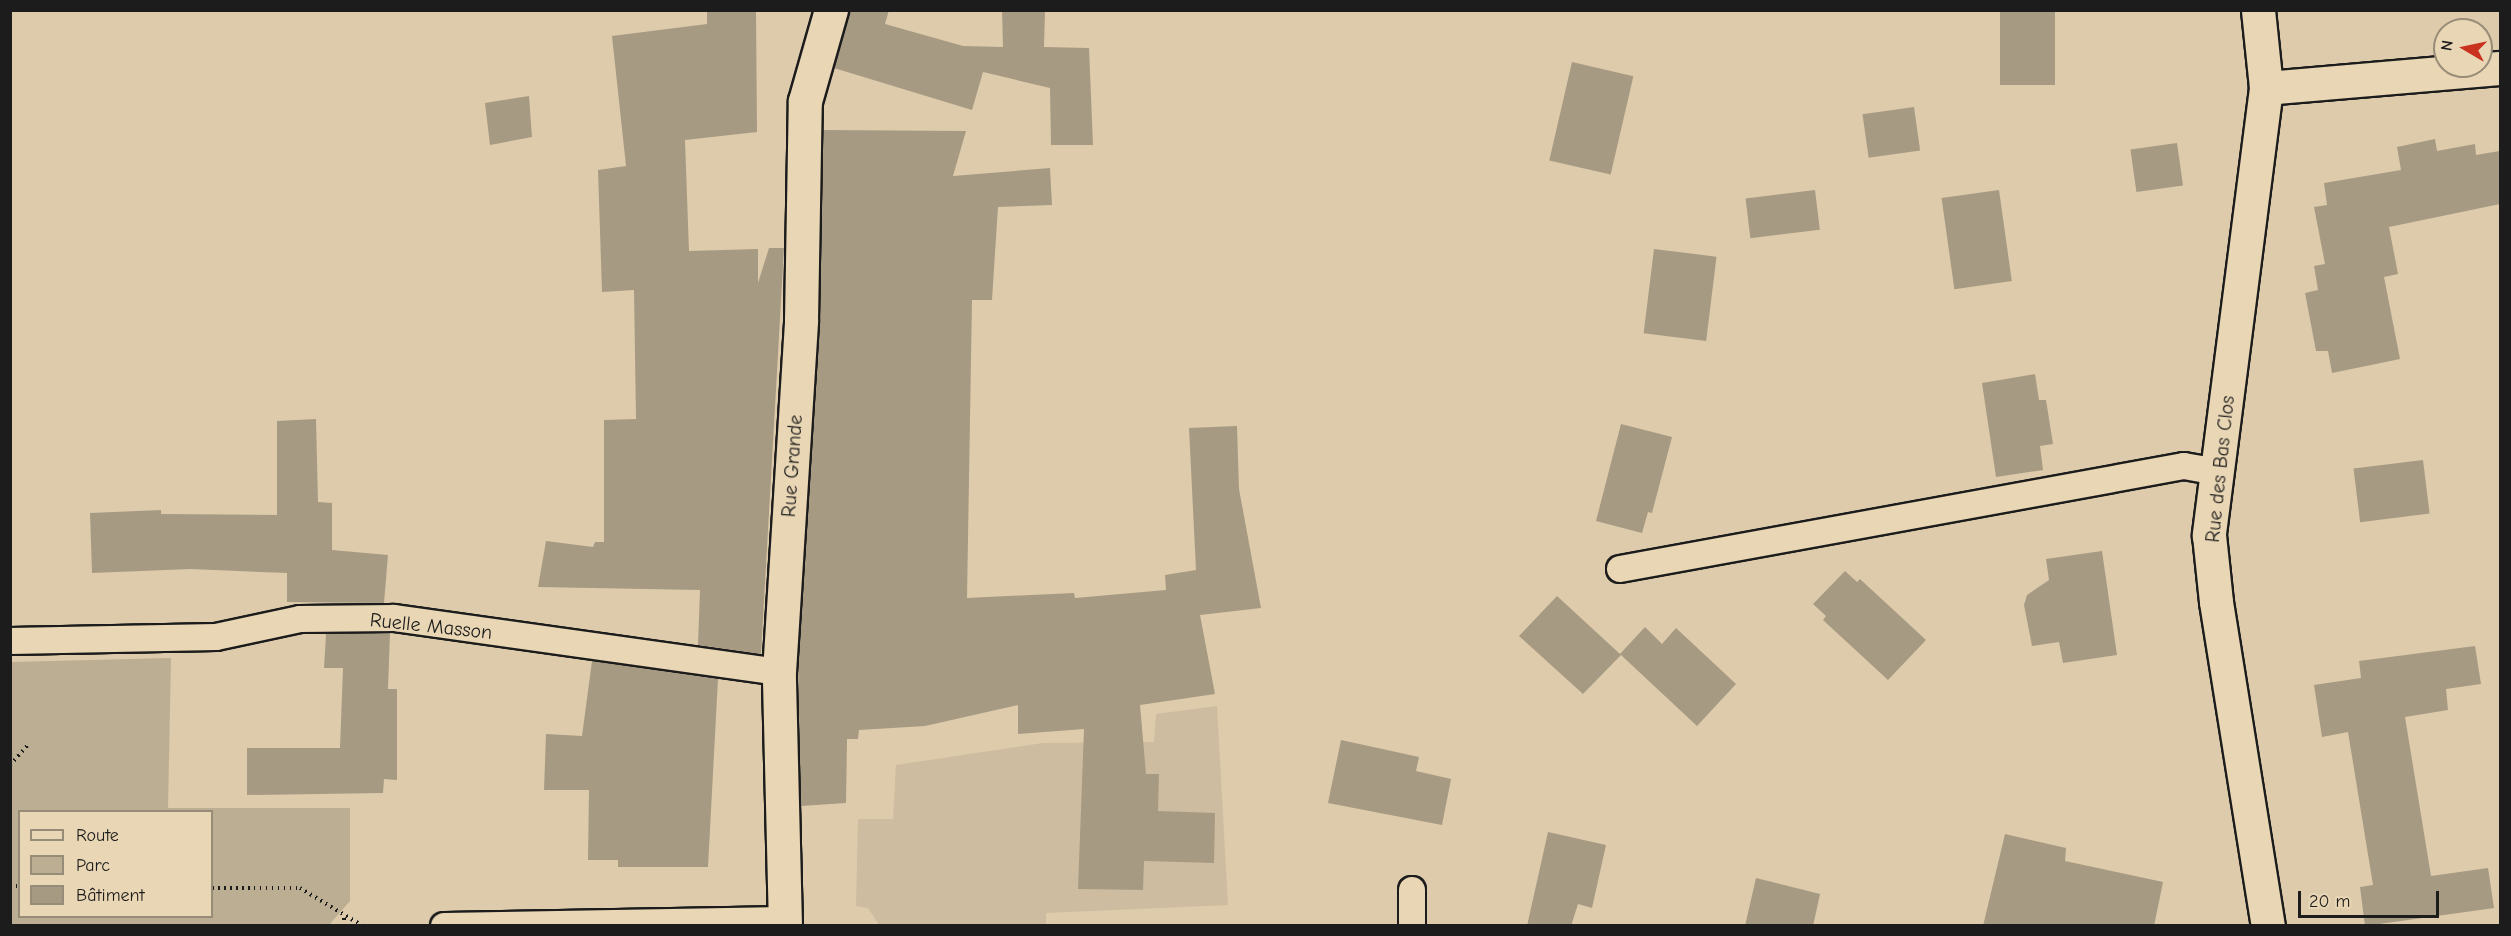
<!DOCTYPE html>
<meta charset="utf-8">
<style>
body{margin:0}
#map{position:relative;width:2511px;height:936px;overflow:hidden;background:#ddcbab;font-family:"Comic Neue",sans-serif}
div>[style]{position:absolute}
.built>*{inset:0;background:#cdbc9f}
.green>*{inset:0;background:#bcae93}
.building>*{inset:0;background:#a79a83;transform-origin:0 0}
.path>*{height:4px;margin-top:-2px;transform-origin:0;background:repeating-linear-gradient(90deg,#1c1c1c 0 1.5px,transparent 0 6px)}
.roads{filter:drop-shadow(2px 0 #1c1c1c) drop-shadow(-2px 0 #1c1c1c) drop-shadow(0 2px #1c1c1c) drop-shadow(0 -2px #1c1c1c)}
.lane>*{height:26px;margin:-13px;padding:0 13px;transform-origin:13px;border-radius:13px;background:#e9d6b4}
.street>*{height:33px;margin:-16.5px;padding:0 16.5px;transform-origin:16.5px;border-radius:16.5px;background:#e9d6b4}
span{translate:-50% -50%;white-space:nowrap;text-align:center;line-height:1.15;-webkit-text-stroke:4.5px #e9d6b4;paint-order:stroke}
.street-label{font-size:20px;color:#1c1c1c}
.frame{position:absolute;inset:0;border:12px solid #1c1c1c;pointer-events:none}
.legend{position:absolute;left:18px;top:810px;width:195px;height:108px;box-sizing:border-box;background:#e9d6b4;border:2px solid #978c77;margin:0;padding:8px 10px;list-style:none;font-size:18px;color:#1c1c1c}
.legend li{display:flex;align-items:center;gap:12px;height:30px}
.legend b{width:30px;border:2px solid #978c77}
.north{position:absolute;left:2433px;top:18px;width:60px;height:60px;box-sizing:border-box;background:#e9d6b4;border:2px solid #978c77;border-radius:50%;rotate:279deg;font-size:16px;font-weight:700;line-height:24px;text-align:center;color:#1c1c1c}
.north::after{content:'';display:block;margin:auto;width:21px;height:27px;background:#c8321e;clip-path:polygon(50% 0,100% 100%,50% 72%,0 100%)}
.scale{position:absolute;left:2298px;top:891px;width:141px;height:27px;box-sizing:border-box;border:3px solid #1c1c1c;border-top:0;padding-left:8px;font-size:18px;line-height:21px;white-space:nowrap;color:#1c1c1c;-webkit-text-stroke:4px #e9d6b4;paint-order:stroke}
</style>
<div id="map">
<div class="built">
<i style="clip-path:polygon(1217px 706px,1228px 905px,1046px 913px,1046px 926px,879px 925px,868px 908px,856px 906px,858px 819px,893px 819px,896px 765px,1043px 743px,1154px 742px,1156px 714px)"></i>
</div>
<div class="green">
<i style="clip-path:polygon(evenodd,171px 658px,168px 808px,350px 808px,350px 901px,329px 925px,11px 925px,11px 662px,171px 658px,20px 812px,212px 812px,212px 916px,20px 916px,20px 812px)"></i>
</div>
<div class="building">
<i style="clip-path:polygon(707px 10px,756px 10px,757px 132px,685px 140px,689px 251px,758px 249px,758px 283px,769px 248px,784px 248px,761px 654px,698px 645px,700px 590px,538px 587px,546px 541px,593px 547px,595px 542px,604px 542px,604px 420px,636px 419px,634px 290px,602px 292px,598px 170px,626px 166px,612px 36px,707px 24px)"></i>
<i style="clip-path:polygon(849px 10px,889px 10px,885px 24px,963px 46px,1003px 47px,1002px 10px,1045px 10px,1044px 47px,1089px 48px,1093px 145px,1051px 145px,1050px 88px,983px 72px,972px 110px,834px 68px)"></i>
<i style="left:2000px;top:10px;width:55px;height:75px"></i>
<i style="left:1572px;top:62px;width:63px;height:101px;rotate:13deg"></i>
<i style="clip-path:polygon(529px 96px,532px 137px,490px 145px,485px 103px)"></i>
<i style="left:1914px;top:107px;width:44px;height:52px;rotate:82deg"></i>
<i style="clip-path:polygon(823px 130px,966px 131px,953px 176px,1050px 168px,1052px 205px,998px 207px,992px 300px,972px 300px,967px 598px,1074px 593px,1075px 598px,1166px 590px,1165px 575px,1196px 570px,1189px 428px,1237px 426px,1239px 489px,1261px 608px,1200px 615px,1215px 694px,1140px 705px,1146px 774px,1159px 774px,1158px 811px,1215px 813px,1214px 863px,1144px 861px,1143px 890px,1078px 889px,1084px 729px,1018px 734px,1018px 705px,925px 726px,859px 730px,858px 739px,847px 739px,846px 803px,801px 806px,798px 666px,820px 321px)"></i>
<i style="clip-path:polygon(2435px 139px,2437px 151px,2475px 144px,2476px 155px,2500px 151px,2500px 204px,2389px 227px,2398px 274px,2384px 277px,2400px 359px,2332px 373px,2328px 351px,2316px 351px,2305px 293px,2318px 290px,2314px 266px,2325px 264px,2314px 207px,2327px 205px,2324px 183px,2401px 170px,2397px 147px)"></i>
<i style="left:2177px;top:143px;width:43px;height:47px;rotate:82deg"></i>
<i style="left:1815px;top:190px;width:40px;height:70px;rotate:83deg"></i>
<i style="left:1999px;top:190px;width:92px;height:58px;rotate:82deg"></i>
<i style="left:1654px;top:249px;width:63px;height:85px;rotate:7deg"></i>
<i style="clip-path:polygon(2035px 374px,2039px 400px,2046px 400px,2053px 444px,2040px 446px,2043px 470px,1996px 477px,1982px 383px)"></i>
<i style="clip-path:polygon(316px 419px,318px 502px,332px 503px,332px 550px,388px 555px,384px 603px,287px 602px,287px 573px,190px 569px,92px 573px,90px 513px,161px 510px,161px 514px,277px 515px,277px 421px)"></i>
<i style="clip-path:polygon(1621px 424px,1672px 437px,1652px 513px,1648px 512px,1642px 533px,1596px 521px)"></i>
<i style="left:2423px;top:460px;width:54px;height:70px;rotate:83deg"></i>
<i style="clip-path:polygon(2102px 551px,2117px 655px,2063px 663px,2059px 642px,2032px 646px,2024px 605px,2027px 595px,2049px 580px,2046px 559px)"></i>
<i style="clip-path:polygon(1845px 571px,1857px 582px,1860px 579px,1926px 640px,1888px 680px,1823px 620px,1826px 616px,1813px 604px)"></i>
<i style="clip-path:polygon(1557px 596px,1620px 654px,1645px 627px,1662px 644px,1676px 628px,1736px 684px,1697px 726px,1621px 655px,1583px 694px,1519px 636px)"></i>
<i style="clip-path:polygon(390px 633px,388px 689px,397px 689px,397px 780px,384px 779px,383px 793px,247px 795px,247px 748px,340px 748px,343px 668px,324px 668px,326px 634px)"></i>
<i style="clip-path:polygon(2475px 646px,2481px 684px,2446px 689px,2448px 710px,2405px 717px,2431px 876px,2488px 868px,2494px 908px,2365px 926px,2360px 887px,2373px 885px,2348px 732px,2322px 737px,2314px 685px,2361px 678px,2359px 661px)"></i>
<i style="clip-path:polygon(592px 661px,718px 679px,708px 867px,618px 867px,618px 860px,588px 860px,589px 790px,544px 790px,546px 734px,582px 736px)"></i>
<i style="clip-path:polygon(1341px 740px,1419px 757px,1416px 771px,1451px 779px,1442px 825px,1328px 803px)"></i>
<i style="clip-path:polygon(1548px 832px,1606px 845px,1592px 908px,1578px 904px,1571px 926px,1527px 926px)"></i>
<i style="clip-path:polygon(2005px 834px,2066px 848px,2065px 861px,2163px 882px,2154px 926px,1983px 926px)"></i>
<i style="clip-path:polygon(1756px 878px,1820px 894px,1813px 926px,1745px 926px)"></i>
</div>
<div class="path">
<i style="left:10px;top:765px;width:28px;rotate:-48deg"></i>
<i style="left:10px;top:886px;width:10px"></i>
<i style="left:212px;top:888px;width:88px"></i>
<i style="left:300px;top:888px;width:74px;rotate:31.1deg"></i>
<i style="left:344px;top:926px;width:11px;rotate:-90deg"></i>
</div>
<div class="roads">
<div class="lane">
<i style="left:1620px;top:569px;width:573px;rotate:-10.35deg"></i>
<i style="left:2184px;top:466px;width:35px;rotate:10deg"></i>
<i style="left:10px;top:641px;width:206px;rotate:-1.1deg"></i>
<i style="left:216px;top:637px;width:86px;rotate:-12.1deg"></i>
<i style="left:300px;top:619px;width:94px;rotate:-0.6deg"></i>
<i style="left:394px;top:618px;width:389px;rotate:8deg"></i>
<i style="left:1412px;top:890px;width:36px;rotate:90deg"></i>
<i style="left:444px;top:926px;width:341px;rotate:-1deg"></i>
</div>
<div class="street">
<i style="left:2258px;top:10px;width:78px;rotate:84.1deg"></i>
<i style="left:2266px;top:88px;width:451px;rotate:97.3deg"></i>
<i style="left:2209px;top:535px;width:67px;rotate:84deg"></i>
<i style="left:2216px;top:602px;width:328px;rotate:80.9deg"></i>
<i style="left:2266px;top:88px;width:235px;rotate:-4.9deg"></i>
<i style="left:785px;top:926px;width:254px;rotate:-91.4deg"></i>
<i style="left:779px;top:672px;width:353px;rotate:-86.4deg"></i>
<i style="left:801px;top:320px;width:219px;rotate:-89deg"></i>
<i style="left:805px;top:101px;width:95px;rotate:-74.1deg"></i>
</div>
</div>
<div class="street-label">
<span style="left:792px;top:466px;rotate:-86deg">Rue Grande</span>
<span style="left:2220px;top:469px;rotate:-84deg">Rue des Bas Clos</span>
<span style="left:431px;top:626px;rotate:6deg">Ruelle Masson</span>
</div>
<div class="frame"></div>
<ul class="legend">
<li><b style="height:8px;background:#e9d6b4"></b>Route</li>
<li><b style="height:16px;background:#bcae93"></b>Parc</li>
<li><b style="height:16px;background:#a79a83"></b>Bâtiment</li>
</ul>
<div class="north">N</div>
<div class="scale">20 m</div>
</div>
